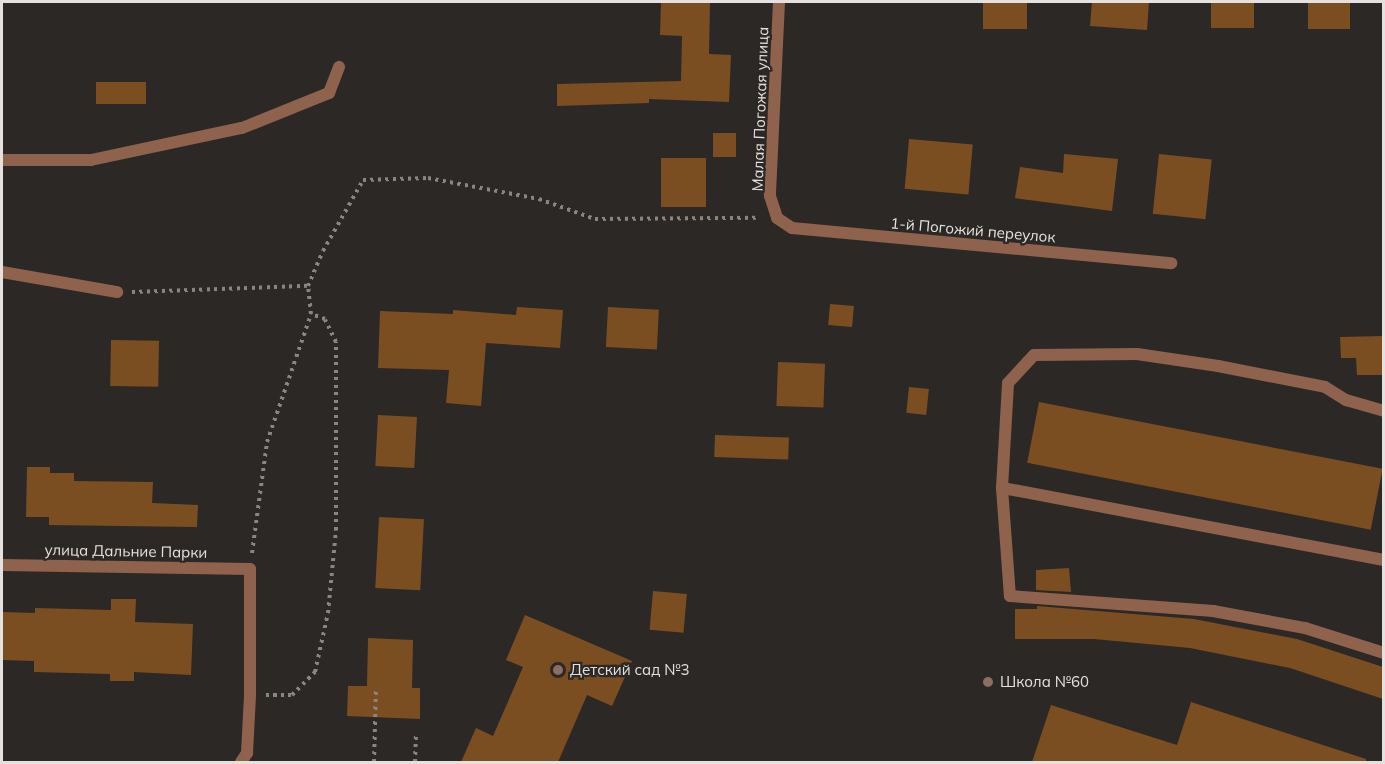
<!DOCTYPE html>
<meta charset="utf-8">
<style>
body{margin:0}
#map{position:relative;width:1385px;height:764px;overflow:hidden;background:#2c2825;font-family:Mulish,sans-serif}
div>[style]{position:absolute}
.building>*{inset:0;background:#7b4e22;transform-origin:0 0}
.path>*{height:4px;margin-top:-2px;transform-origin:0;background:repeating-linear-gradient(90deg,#898583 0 3px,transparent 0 7.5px)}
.lane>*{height:12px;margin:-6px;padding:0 6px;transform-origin:6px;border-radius:6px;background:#8e624d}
.street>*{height:12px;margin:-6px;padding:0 6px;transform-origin:6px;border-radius:6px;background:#8e624d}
.dots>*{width:16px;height:16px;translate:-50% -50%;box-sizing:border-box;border:3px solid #2c2825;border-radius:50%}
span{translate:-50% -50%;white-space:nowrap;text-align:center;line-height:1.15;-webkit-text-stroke:4.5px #2c2825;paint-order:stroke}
.street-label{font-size:15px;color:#e4e1df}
.poi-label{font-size:15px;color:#e4e1df}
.left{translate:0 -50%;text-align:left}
.frame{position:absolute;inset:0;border:3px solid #e4e1df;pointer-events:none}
</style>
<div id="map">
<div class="building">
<i style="clip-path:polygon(661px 2px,710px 2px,709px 54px,731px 55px,729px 102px,649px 99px,649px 103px,557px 106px,557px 84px,681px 81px,682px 36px,660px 35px)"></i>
<i style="left:983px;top:2px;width:44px;height:27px"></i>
<i style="clip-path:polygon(1092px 2px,1149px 2px,1147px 30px,1090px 26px)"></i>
<i style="left:1211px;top:2px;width:43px;height:26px"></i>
<i style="left:1308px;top:2px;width:42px;height:27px"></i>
<i style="left:146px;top:82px;width:22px;height:50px;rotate:90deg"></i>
<i style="left:713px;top:133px;width:23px;height:24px"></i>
<i style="left:909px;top:139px;width:64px;height:50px;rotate:5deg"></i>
<i style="clip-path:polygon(1064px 154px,1118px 159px,1112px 211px,1015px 198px,1020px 167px,1063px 173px)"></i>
<i style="left:1159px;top:154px;width:53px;height:60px;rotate:6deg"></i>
<i style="left:661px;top:158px;width:45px;height:49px"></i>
<i style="left:830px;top:304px;width:24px;height:21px;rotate:5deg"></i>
<i style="clip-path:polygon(517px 307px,563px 310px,560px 348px,486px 343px,481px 406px,446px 403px,449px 370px,378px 368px,380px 311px,453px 314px,453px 310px,516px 315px)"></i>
<i style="left:608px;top:307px;width:51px;height:40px;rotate:3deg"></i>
<i style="clip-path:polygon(1383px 336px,1383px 375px,1357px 375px,1356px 358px,1341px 358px,1340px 337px)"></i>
<i style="left:111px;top:340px;width:48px;height:46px;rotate:1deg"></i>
<i style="left:778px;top:362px;width:47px;height:44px;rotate:2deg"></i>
<i style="left:909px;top:387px;width:20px;height:26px;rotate:6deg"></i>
<i style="left:1039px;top:402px;width:350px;height:62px;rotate:11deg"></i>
<i style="left:378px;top:415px;width:39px;height:51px;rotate:3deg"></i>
<i style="left:715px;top:435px;width:74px;height:22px;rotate:2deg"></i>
<i style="clip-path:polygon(27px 467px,50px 467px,50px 473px,74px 473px,74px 481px,153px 482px,152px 503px,198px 505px,197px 527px,49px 525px,49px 517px,26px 517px)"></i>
<i style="left:379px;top:517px;width:45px;height:71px;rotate:3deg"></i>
<i style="clip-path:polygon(1069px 568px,1071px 592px,1036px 590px,1036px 570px)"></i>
<i style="left:653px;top:591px;width:34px;height:39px;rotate:5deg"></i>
<i style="clip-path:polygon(111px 599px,136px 599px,135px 622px,193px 624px,191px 675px,134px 672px,134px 681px,110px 681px,110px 674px,34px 672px,34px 661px,2px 660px,2px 612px,35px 613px,35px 608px,111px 610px)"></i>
<i style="clip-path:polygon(1037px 606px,1194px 619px,1297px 639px,1383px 667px,1383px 699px,1290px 668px,1190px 648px,1094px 639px,1015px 639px,1015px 609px,1037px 609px)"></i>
<i style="clip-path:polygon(525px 615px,632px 661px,612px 706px,587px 695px,558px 762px,461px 762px,476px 728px,493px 736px,523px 667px,506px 660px)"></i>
<i style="clip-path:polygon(368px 638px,413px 640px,412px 688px,420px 688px,420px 719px,347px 716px,348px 686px,367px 686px)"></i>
<i style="clip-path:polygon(1191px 702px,1366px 759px,1366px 762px,1032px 762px,1051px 705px,1177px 745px)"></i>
</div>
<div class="path">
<i style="left:132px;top:292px;width:176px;rotate:-2deg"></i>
<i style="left:252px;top:553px;width:112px;rotate:-82.3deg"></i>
<i style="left:267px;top:442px;width:135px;rotate:-71deg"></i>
<i style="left:311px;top:314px;width:28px;rotate:-96deg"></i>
<i style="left:308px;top:286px;width:38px;rotate:-67deg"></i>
<i style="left:323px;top:251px;width:81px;rotate:-60.6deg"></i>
<i style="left:363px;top:180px;width:65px;rotate:-1.8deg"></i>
<i style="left:428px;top:178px;width:113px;rotate:10.7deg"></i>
<i style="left:539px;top:199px;width:59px;rotate:19.7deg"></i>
<i style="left:595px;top:219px;width:163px;rotate:-0.4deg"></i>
<i style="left:266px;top:695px;width:26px"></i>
<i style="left:292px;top:695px;width:33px;rotate:-45deg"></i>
<i style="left:315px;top:672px;width:60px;rotate:-77.6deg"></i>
<i style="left:328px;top:613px;width:83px;rotate:-84.5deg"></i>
<i style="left:336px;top:530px;width:188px;rotate:-90deg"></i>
<i style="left:336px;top:342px;width:25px;rotate:-116deg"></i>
<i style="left:325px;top:319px;width:15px;rotate:-160deg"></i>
<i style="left:374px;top:762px;width:75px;rotate:-88.5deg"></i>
<i style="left:415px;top:762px;width:30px;rotate:-88deg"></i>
</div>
<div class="lane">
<i style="left:2px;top:160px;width:89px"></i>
<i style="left:91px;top:160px;width:154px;rotate:-12deg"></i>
<i style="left:242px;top:128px;width:94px;rotate:-21.9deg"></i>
<i style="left:329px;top:93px;width:28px;rotate:-69deg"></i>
<i style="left:1002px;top:488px;width:105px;rotate:-86.7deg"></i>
<i style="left:1008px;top:383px;width:38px;rotate:-47deg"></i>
<i style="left:1034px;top:355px;width:103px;rotate:-0.6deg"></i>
<i style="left:1137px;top:354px;width:82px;rotate:8.4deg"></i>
<i style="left:1218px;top:366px;width:109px;rotate:11.1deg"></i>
<i style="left:1325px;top:387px;width:25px;rotate:32deg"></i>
<i style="left:1346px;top:400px;width:40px;rotate:16deg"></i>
<i style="left:1384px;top:560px;width:389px;rotate:-169.3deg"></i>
<i style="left:1002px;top:488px;width:108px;rotate:85.8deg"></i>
<i style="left:1010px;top:596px;width:204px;rotate:4.2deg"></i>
<i style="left:1213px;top:611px;width:94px;rotate:10.5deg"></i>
<i style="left:1305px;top:628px;width:83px;rotate:17.6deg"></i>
<i style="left:241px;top:762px;width:11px;rotate:-56deg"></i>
<i style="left:247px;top:753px;width:58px;rotate:-87deg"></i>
<i style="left:250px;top:695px;width:126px;rotate:-90deg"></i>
</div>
<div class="street">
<i style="left:779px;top:2px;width:194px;rotate:92.7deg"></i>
<i style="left:770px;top:196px;width:23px;rotate:72deg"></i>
<i style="left:777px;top:218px;width:18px;rotate:34deg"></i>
<i style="left:792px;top:228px;width:381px;rotate:5.3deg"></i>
<i style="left:2px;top:272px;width:117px;rotate:9.9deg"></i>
<i style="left:2px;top:565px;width:248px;rotate:0.9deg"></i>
</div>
<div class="dots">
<i style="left:558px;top:670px;background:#8d6e63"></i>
<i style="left:988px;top:682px;background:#8d6e63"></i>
</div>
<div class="street-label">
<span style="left:760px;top:109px;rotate:-88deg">Малая Погожая улица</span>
<span style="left:973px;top:230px;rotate:5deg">1-й Погожий переулок</span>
<span style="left:126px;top:551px;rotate:1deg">улица Дальние Парки</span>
</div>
<div class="poi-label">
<span class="left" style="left:570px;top:670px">Детский сад №3</span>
<span class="left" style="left:1000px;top:682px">Школа №60</span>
</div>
<div class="frame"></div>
</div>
